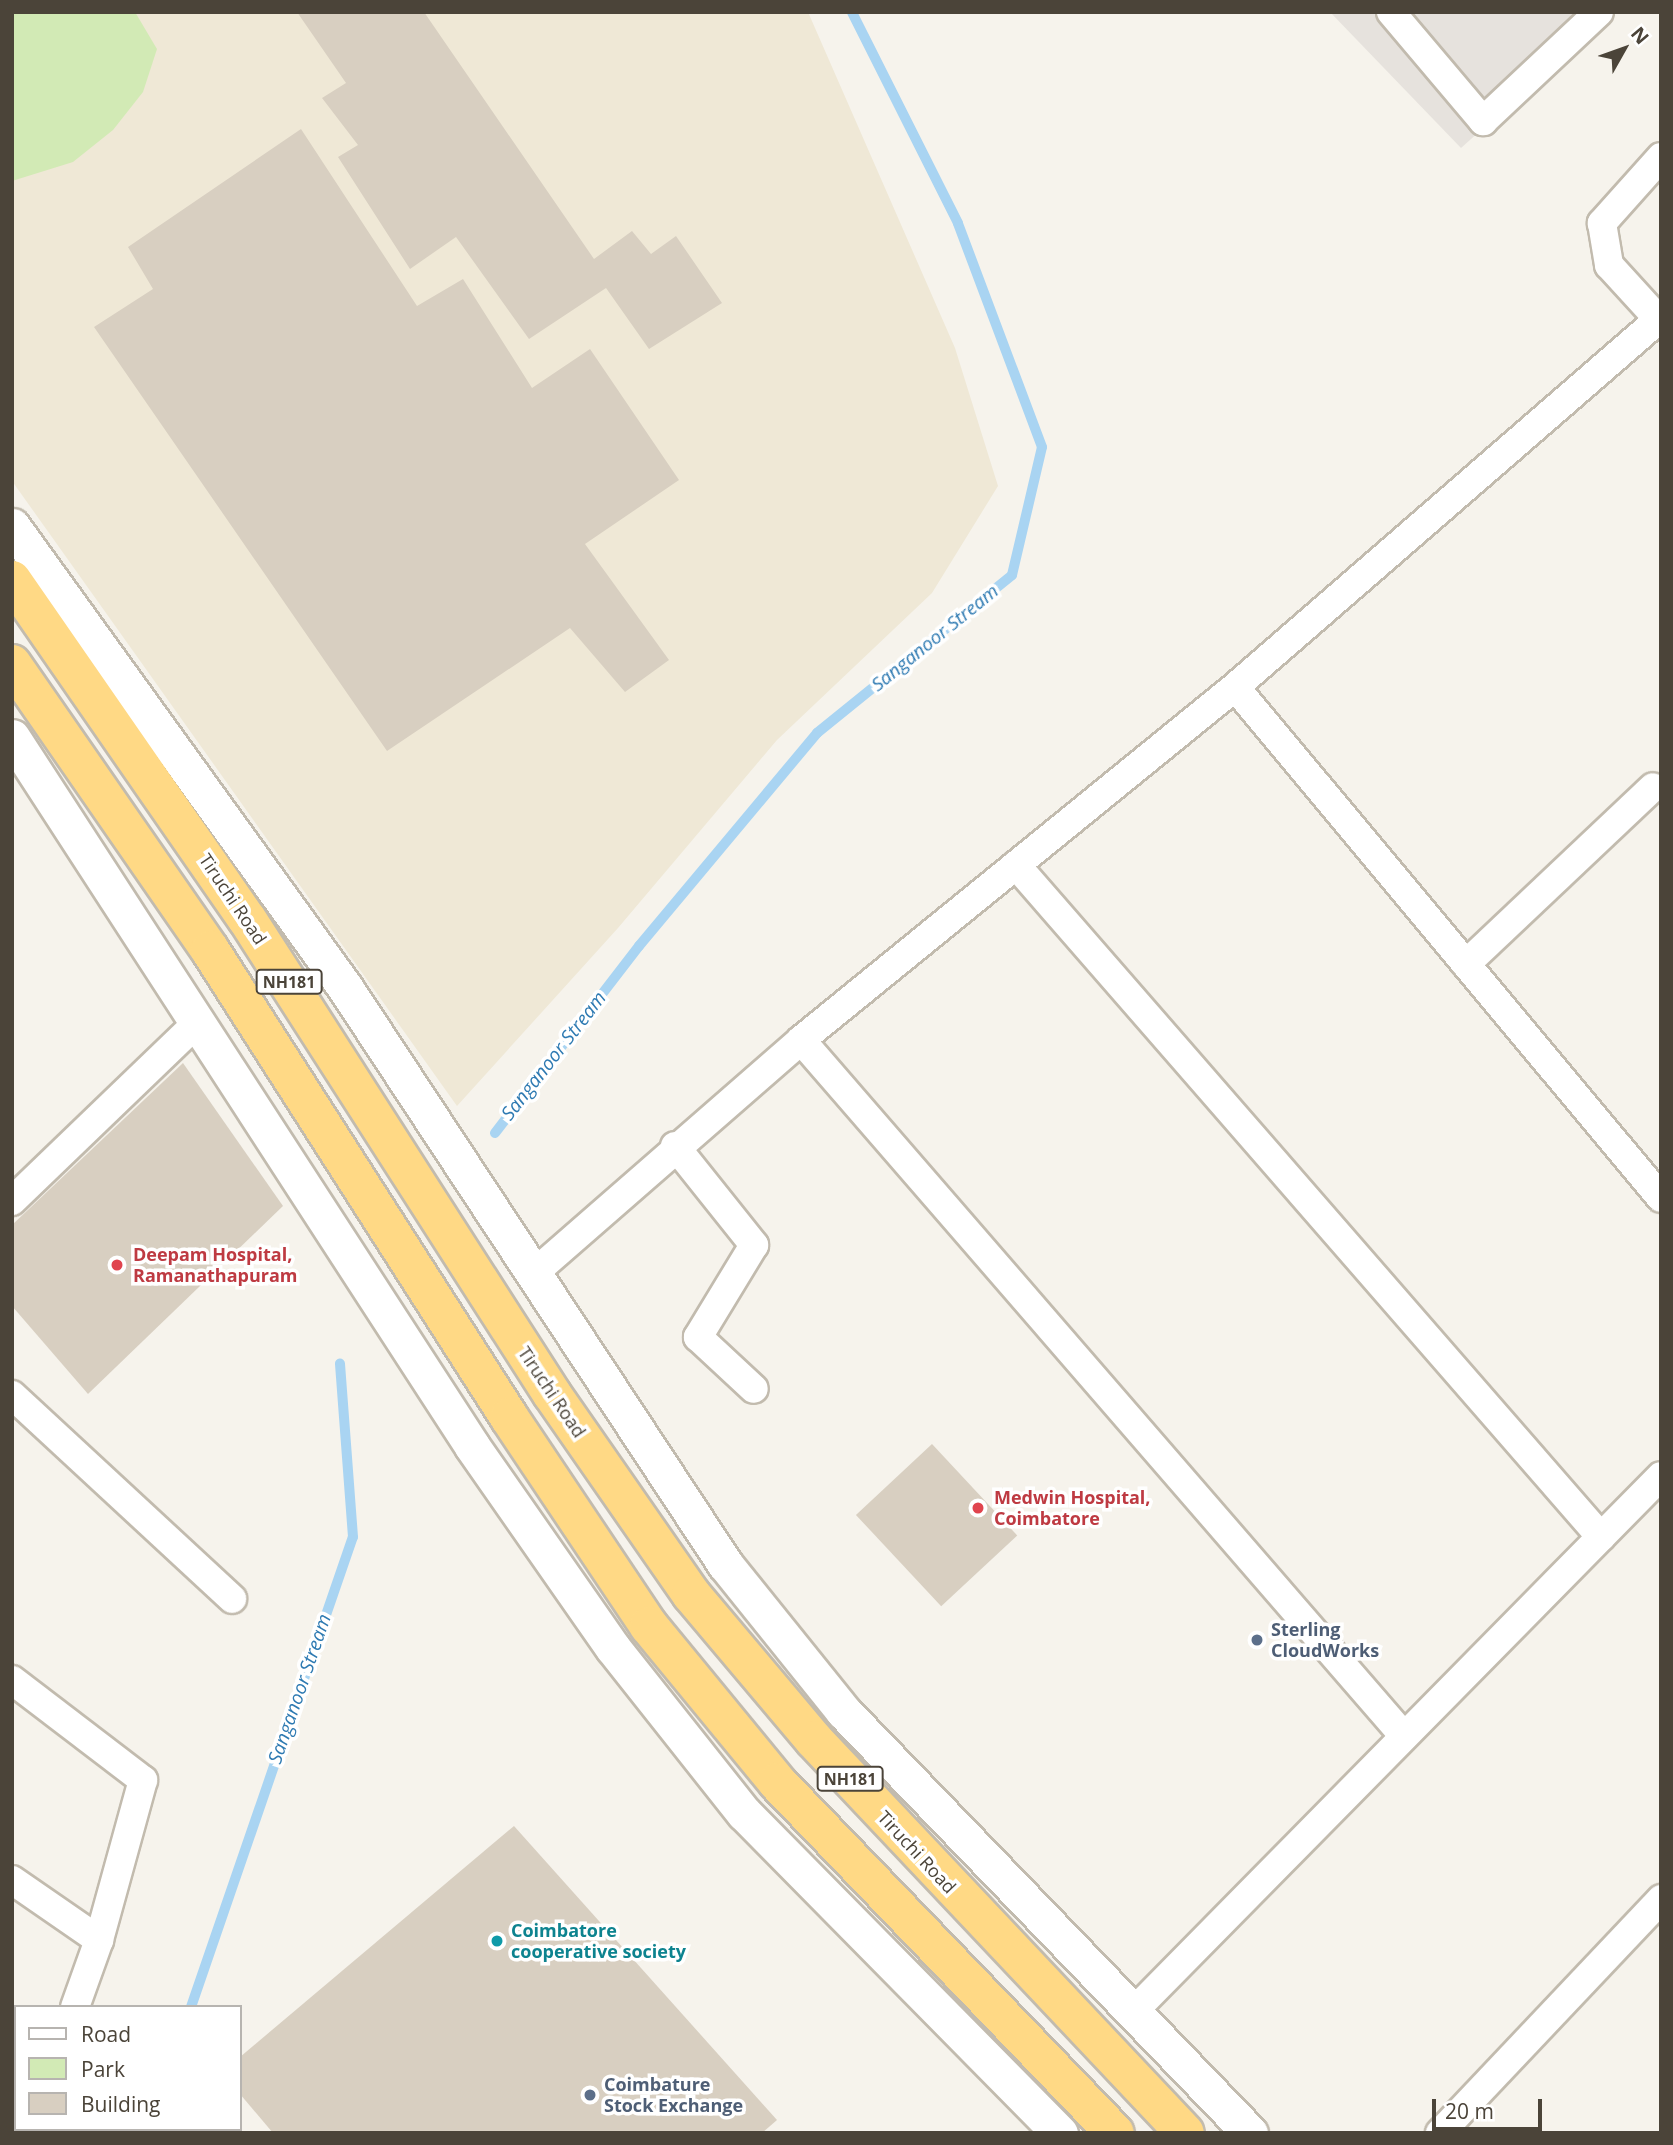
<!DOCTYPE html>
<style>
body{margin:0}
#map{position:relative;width:1673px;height:2145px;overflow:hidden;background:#f6f3ec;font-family:"Open Sans",sans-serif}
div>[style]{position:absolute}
.industrial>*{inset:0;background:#e6e2dd}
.education>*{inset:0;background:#efe8d6}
.green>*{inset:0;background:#d2eab5}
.stream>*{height:10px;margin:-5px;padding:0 5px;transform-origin:5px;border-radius:5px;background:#a9d4f2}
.building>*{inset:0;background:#d8cfc1;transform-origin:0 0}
.roads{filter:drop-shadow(2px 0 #c2bbae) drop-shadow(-2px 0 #c2bbae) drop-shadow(0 2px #c2bbae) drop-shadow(0 -2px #c2bbae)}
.minor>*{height:28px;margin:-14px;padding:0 14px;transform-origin:14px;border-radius:14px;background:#fff}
.tertiary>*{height:35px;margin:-17.5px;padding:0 17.5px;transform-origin:17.5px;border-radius:17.5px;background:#fff}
.trunk>*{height:38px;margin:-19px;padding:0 19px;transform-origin:19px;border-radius:19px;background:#ffd985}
.dots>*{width:19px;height:19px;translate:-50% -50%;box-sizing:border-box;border:4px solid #fff;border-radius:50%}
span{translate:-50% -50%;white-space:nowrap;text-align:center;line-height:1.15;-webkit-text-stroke:7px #fff;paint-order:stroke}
.shield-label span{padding:2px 5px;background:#fff;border:2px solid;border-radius:5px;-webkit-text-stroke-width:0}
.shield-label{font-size:16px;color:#4b4439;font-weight:700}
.street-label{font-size:18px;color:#4b4439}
.health-label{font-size:18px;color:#be3a42;font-weight:700}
.left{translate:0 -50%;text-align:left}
.service-label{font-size:18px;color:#4e5e75;font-weight:700}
.culture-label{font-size:18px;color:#0d838f;font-weight:700}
.water-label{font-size:19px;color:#2e7ab2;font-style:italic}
.frame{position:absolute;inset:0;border:14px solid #4b4439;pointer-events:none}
.legend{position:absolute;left:14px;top:2005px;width:228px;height:126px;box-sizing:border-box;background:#fff;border:2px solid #b7b4b0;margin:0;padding:9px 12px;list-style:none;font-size:21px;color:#4b4439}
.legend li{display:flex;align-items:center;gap:14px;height:35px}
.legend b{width:35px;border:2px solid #b7b4b0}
.north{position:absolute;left:1589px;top:14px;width:70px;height:70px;-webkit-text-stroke:5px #fff;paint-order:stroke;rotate:50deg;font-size:19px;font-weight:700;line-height:28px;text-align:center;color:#4b4439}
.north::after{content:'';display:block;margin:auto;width:24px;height:32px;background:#4b4439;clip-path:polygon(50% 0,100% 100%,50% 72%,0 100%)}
.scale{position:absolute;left:1432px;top:2099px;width:110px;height:32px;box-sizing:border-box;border:4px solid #4b4439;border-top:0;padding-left:9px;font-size:21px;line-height:24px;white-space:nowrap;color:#4b4439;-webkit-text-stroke:5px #fff;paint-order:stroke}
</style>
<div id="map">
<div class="industrial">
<i style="clip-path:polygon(1330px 12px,1613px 12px,1461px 148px)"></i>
</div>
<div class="education">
<i style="clip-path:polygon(12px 12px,808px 12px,955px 348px,998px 486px,932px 593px,777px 740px,618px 928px,457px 1106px,12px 481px)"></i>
</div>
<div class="green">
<i style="clip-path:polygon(12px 12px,135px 12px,157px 49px,143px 92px,113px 130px,73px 162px,12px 181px)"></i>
</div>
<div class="stream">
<i style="left:495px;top:1133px;width:236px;rotate:-52.4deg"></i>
<i style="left:639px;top:946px;width:278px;rotate:-50.1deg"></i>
<i style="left:817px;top:733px;width:251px;rotate:-39deg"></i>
<i style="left:1012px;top:575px;width:131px;rotate:-76.8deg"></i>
<i style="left:1042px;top:447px;width:239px;rotate:-110.6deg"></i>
<i style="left:958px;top:223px;width:236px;rotate:-116.7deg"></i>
<i style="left:191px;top:2007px;width:497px;rotate:-71deg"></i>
<i style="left:353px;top:1537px;width:174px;rotate:-94.3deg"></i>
<i style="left:149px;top:2133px;width:4px;rotate:-76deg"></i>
</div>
<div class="building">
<i style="clip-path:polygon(297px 12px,424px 12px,594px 259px,632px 231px,651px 254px,676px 236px,722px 303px,649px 349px,606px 288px,529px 339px,456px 237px,410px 269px,338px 157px,358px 145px,322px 98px,346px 83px)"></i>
<i style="clip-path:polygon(301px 129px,417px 306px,463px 279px,532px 388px,590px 349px,679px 480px,585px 544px,669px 660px,625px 692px,570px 628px,387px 751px,94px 327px,153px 289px,128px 247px)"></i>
<i style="clip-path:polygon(183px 1063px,283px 1206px,88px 1394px,12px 1306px,12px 1225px)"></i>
<i style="left:932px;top:1444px;width:125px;height:104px;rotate:47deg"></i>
<i style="clip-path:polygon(514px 1826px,777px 2120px,762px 2133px,273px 2133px,240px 2094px,240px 2057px)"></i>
</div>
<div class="roads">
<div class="minor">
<i style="left:1391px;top:12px;width:143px;rotate:49.8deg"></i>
<i style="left:1483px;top:121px;width:159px;rotate:-43.2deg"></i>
<i style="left:1661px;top:157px;width:89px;rotate:131.8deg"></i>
<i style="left:1602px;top:223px;width:43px;rotate:80.5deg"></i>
<i style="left:1609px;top:265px;width:77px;rotate:47.6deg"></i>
<i style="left:1235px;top:687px;width:560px;rotate:-40.95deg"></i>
<i style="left:1016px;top:865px;width:891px;rotate:48.96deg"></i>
<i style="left:1466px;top:964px;width:257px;rotate:-43.4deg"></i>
<i style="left:801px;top:1040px;width:921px;rotate:49.1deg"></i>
<i style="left:675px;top:1146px;width:127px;rotate:51.4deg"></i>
<i style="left:754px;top:1245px;width:108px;rotate:121.3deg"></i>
<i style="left:698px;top:1337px;width:76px;rotate:42.9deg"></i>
<i style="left:12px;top:1201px;width:258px;rotate:-43.9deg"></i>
<i style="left:533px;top:1274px;width:356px;rotate:-41.1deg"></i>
<i style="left:801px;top:1040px;width:559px;rotate:-39.12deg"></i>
<i style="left:1235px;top:687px;width:665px;rotate:50.18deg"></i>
<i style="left:12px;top:1395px;width:300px;rotate:42.8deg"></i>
<i style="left:12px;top:1680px;width:165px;rotate:37.4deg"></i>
<i style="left:143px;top:1780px;width:166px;rotate:105.4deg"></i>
<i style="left:12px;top:1880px;width:106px;rotate:34.6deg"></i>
<i style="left:99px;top:1940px;width:71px;rotate:109.7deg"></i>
<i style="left:1133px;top:2012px;width:752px;rotate:-45.43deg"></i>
<i style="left:29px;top:2133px;width:4px;rotate:-63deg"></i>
<i style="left:1440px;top:2133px;width:322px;rotate:-46.6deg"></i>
</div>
<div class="tertiary">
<i style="left:12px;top:526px;width:571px;rotate:54.19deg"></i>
<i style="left:346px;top:989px;width:689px;rotate:56.61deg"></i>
<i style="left:725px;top:1564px;width:189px;rotate:51.2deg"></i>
<i style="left:843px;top:1711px;width:586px;rotate:46.04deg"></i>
<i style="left:12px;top:737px;width:845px;rotate:57.02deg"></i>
<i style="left:472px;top:1446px;width:246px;rotate:55.1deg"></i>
<i style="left:613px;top:1648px;width:211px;rotate:51.6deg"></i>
<i style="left:744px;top:1813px;width:450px;rotate:45.4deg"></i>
</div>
<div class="trunk">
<i style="left:12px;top:580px;width:412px;rotate:55.3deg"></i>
<i style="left:247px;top:919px;width:564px;rotate:57.3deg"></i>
<i style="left:552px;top:1394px;width:244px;rotate:55.2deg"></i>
<i style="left:691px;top:1594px;width:191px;rotate:49.9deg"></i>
<i style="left:814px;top:1740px;width:540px;rotate:46.65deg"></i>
<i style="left:12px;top:664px;width:348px;rotate:55.3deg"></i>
<i style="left:210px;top:950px;width:555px;rotate:57.37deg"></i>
<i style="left:509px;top:1417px;width:252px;rotate:56.2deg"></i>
<i style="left:649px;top:1626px;width:202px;rotate:50.6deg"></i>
<i style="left:777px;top:1782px;width:487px;rotate:46.1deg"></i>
</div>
</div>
<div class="dots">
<i style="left:117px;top:1265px;background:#e0444e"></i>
<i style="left:978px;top:1508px;background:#e0444e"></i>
<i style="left:1257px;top:1640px;background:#5c6f8a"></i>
<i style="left:497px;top:1941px;background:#0f9aa8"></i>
<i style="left:590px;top:2095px;background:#5c6f8a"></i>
</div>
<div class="shield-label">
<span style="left:289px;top:982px">NH181</span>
<span style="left:850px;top:1779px">NH181</span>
</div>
<div class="street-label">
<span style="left:233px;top:899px;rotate:56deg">Tiruchi Road</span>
<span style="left:552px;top:1392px;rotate:56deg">Tiruchi Road</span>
<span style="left:917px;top:1852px;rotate:47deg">Tiruchi Road</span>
</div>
<div class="health-label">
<span class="left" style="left:133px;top:1265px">Deepam Hospital,<br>Ramanathapuram</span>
<span class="left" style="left:994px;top:1508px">Medwin Hospital,<br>Coimbatore</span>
</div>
<div class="service-label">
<span class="left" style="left:1271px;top:1640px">Sterling<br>CloudWorks</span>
<span class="left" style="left:604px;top:2095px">Coimbature<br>Stock Exchange</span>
</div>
<div class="culture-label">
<span class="left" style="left:511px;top:1941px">Coimbatore<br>cooperative society</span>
</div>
<div class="water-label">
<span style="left:935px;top:638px;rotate:-39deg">Sanganoor Stream</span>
<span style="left:554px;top:1056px;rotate:-52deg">Sanganoor Stream</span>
<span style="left:300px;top:1689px;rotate:-71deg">Sanganoor Stream</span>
</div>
<div class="frame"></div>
<ul class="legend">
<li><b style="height:9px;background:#fff"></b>Road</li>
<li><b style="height:19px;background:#d2eab5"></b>Park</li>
<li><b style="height:19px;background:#d8cfc1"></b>Building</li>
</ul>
<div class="north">N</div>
<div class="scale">20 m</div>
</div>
